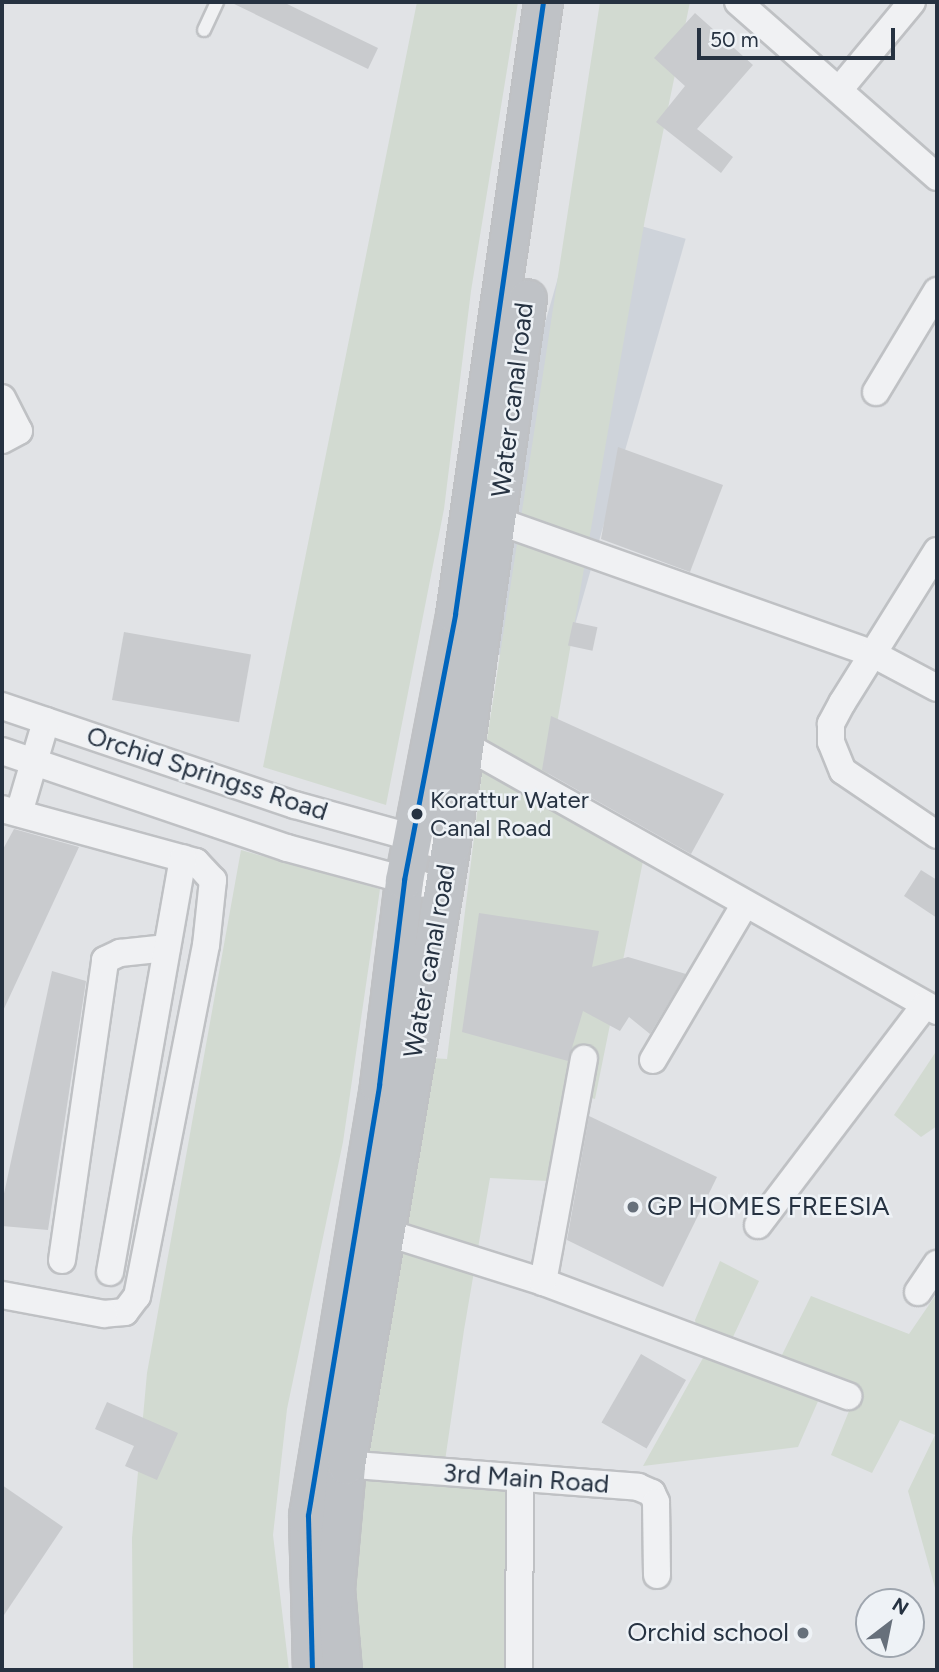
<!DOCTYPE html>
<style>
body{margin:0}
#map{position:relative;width:939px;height:1672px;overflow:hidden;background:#e1e3e6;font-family:Figtree,sans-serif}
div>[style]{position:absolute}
.built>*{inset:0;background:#ced3da;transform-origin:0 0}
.green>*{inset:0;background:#d2dad1}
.building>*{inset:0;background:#c9cbce;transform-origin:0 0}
.roads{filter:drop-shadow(2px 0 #bfc1c4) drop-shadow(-2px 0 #bfc1c4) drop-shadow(0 2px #bfc1c4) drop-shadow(0 -2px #bfc1c4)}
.lane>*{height:12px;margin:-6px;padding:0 6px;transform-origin:6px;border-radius:6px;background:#f0f1f3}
.street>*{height:26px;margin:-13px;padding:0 13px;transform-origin:13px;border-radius:13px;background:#f0f1f3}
.secondary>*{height:37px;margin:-18.5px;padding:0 18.5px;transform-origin:18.5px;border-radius:18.5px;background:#bfc2c6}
.bus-1>*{height:5px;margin:-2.5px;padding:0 2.5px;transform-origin:2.5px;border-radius:2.5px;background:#0065bd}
.dots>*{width:19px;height:19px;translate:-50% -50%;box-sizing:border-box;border:4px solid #eef2f6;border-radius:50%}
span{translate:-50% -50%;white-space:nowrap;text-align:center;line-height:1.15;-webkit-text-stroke:5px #eef2f6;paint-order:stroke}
.bus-label{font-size:24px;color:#263241}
.left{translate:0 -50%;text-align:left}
.street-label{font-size:26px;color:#263241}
.poi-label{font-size:26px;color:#263241}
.right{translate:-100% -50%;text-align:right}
.frame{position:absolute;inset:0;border:4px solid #263241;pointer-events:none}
.north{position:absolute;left:855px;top:1588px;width:70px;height:70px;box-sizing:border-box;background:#eef2f6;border:2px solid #9ea5ae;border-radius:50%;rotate:32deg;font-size:19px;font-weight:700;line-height:28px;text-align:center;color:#263241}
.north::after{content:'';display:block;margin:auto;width:24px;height:32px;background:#67707b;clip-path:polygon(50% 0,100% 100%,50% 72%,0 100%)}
.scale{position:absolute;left:697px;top:28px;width:198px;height:32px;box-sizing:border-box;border:4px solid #263241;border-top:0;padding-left:9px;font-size:21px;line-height:24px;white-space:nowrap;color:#263241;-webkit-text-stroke:5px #eef2f6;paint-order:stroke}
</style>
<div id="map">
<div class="built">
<i style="left:578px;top:208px;width:112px;height:451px;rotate:16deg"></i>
</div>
<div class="green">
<i style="clip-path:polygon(417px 2px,518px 2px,471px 291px,444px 509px,386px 805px,263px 767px)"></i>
<i style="clip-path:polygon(600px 2px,690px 2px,645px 219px,544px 798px,643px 861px,595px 1099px,566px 1091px,548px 1181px,490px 1178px,464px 1330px,445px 1461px,507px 1491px,508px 1670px,359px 1670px,353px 1585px,366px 1456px,430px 1058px,447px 1059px,482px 772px)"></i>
<i style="clip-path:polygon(241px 850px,380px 889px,343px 1142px,287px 1409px,273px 1535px,289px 1670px,133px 1670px,132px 1538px,147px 1373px)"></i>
<i style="clip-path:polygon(937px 1050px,937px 1126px,921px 1137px,894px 1115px)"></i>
<i style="clip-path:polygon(720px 1261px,759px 1281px,733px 1337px,780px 1359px,811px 1296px,909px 1334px,937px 1293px,937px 1595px,908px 1491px,935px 1435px,900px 1420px,872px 1473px,831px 1455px,849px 1411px,819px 1399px,798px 1447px,643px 1466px,703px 1358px,695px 1320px)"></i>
</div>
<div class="building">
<i style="clip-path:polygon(230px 2px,283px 2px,378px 48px,368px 69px)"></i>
<i style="clip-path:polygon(695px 13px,753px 65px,697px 129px,733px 157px,721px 173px,656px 122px,685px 86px,654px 58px)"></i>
<i style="clip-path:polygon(618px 447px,723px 485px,690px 572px,601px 539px)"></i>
<i style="left:573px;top:622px;width:25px;height:24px;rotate:12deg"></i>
<i style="left:124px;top:632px;width:129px;height:69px;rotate:10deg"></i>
<i style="clip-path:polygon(551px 716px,724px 794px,691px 854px,542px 770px)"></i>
<i style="clip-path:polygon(14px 829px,79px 847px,2px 1013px,2px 851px)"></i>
<i style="clip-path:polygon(921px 870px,937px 880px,937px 918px,904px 896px)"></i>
<i style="clip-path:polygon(479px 913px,599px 931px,592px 967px,628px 957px,686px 974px,650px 1034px,629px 1017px,620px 1031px,583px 1011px,568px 1061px,462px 1032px)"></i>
<i style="clip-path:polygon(52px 971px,86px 981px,48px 1230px,2px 1226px,2px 1203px)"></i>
<i style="clip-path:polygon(589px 1116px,717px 1177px,663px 1287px,567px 1240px)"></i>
<i style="left:641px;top:1354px;width:52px;height:79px;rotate:30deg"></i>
<i style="clip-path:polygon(107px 1402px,178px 1433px,157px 1480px,125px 1466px,134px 1446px,95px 1429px)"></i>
<i style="clip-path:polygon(2px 1485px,63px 1527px,2px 1618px)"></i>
</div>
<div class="roads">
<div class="lane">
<i style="left:204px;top:30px;width:31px;rotate:-65deg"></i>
</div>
<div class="street">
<i style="left:738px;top:2px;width:265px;rotate:41.3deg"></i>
<i style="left:839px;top:90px;width:114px;rotate:-50.3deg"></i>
<i style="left:876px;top:392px;width:118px;rotate:-58.9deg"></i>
<i style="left:2px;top:398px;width:37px;rotate:63deg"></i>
<i style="left:19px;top:431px;width:19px;rotate:152deg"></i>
<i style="left:481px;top:520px;width:17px;rotate:3deg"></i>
<i style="left:498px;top:521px;width:398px;rotate:19.5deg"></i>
<i style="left:873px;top:654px;width:72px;rotate:28deg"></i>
<i style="left:937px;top:551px;width:179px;rotate:122deg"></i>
<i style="left:842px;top:703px;width:24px;rotate:118deg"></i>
<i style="left:831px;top:724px;width:18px;rotate:90deg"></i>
<i style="left:831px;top:742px;width:31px;rotate:68deg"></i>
<i style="left:843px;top:771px;width:114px;rotate:34.2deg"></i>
<i style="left:2px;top:706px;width:309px;rotate:18.7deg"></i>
<i style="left:295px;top:805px;width:161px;rotate:15.5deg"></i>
<i style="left:465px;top:745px;width:542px;rotate:29.4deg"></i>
<i style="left:2px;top:751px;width:301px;rotate:18.8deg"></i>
<i style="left:287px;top:848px;width:138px;rotate:15.1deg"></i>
<i style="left:2px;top:809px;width:201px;rotate:15.3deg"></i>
<i style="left:196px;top:862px;width:25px;rotate:47deg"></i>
<i style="left:213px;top:880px;width:65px;rotate:96.1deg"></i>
<i style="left:206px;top:945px;width:358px;rotate:101.1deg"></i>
<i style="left:137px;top:1296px;width:20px;rotate:127deg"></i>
<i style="left:125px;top:1312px;width:21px;rotate:175deg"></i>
<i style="left:104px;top:1314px;width:104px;rotate:-169.4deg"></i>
<i style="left:19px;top:813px;width:96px;rotate:-73.6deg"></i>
<i style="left:653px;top:1060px;width:181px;rotate:-59.5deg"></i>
<i style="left:758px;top:1225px;width:275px;rotate:-52.8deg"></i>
<i style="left:369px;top:1227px;width:182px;rotate:17.5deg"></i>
<i style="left:543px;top:1282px;width:326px;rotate:20.5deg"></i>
<i style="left:62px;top:1260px;width:303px;rotate:-81.8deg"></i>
<i style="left:105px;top:960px;width:17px;rotate:-25deg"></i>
<i style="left:120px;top:953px;width:47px;rotate:-6.1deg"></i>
<i style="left:110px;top:1272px;width:420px;rotate:-80deg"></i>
<i style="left:543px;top:1282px;width:227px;rotate:-79.6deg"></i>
<i style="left:918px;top:1292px;width:34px;rotate:-56deg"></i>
<i style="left:329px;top:1463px;width:310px;rotate:4.4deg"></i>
<i style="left:638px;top:1487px;width:15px;rotate:23deg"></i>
<i style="left:652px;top:1493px;width:10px;rotate:66deg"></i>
<i style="left:656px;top:1502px;width:73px;rotate:89.2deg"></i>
<i style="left:519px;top:1670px;width:190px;rotate:-89.7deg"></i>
</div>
<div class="secondary">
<i style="left:312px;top:1670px;width:155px;rotate:-91.5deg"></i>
<i style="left:308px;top:1515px;width:436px;rotate:-80.6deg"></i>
<i style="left:379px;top:1085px;width:207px;rotate:-83deg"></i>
<i style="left:404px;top:880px;width:271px;rotate:-79.1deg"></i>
<i style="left:455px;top:614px;width:618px;rotate:-81.82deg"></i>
<i style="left:342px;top:1670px;width:81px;rotate:-94.9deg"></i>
<i style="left:335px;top:1589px;width:124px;rotate:-84.9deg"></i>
<i style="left:346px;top:1465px;width:626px;rotate:-80.43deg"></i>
<i style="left:450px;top:848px;width:555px;rotate:-82.03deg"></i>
</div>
</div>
<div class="bus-1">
<i style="left:312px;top:1670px;width:155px;rotate:-91.5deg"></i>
<i style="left:308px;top:1515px;width:436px;rotate:-80.6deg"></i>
<i style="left:379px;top:1085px;width:207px;rotate:-83deg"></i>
<i style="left:404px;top:880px;width:271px;rotate:-79.1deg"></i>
<i style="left:455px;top:614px;width:618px;rotate:-81.82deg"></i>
</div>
<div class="dots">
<i style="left:417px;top:814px;background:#263241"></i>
<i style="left:633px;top:1207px;background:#67707b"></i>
<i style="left:803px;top:1633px;background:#67707b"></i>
</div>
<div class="bus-label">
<span class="left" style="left:430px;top:814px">Korattur Water<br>Canal Road</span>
</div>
<div class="street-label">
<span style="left:513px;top:400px;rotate:-83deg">Water canal road</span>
<span style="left:207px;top:774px;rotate:18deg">Orchid Springss Road</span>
<span style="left:430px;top:961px;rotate:-80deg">Water canal road</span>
<span style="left:526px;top:1479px;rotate:4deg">3rd Main Road</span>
</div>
<div class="poi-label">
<span class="left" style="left:647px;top:1207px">GP HOMES FREESIA</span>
<span class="right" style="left:789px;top:1633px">Orchid school</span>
</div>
<div class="frame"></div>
<div class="north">N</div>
<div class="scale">50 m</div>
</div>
